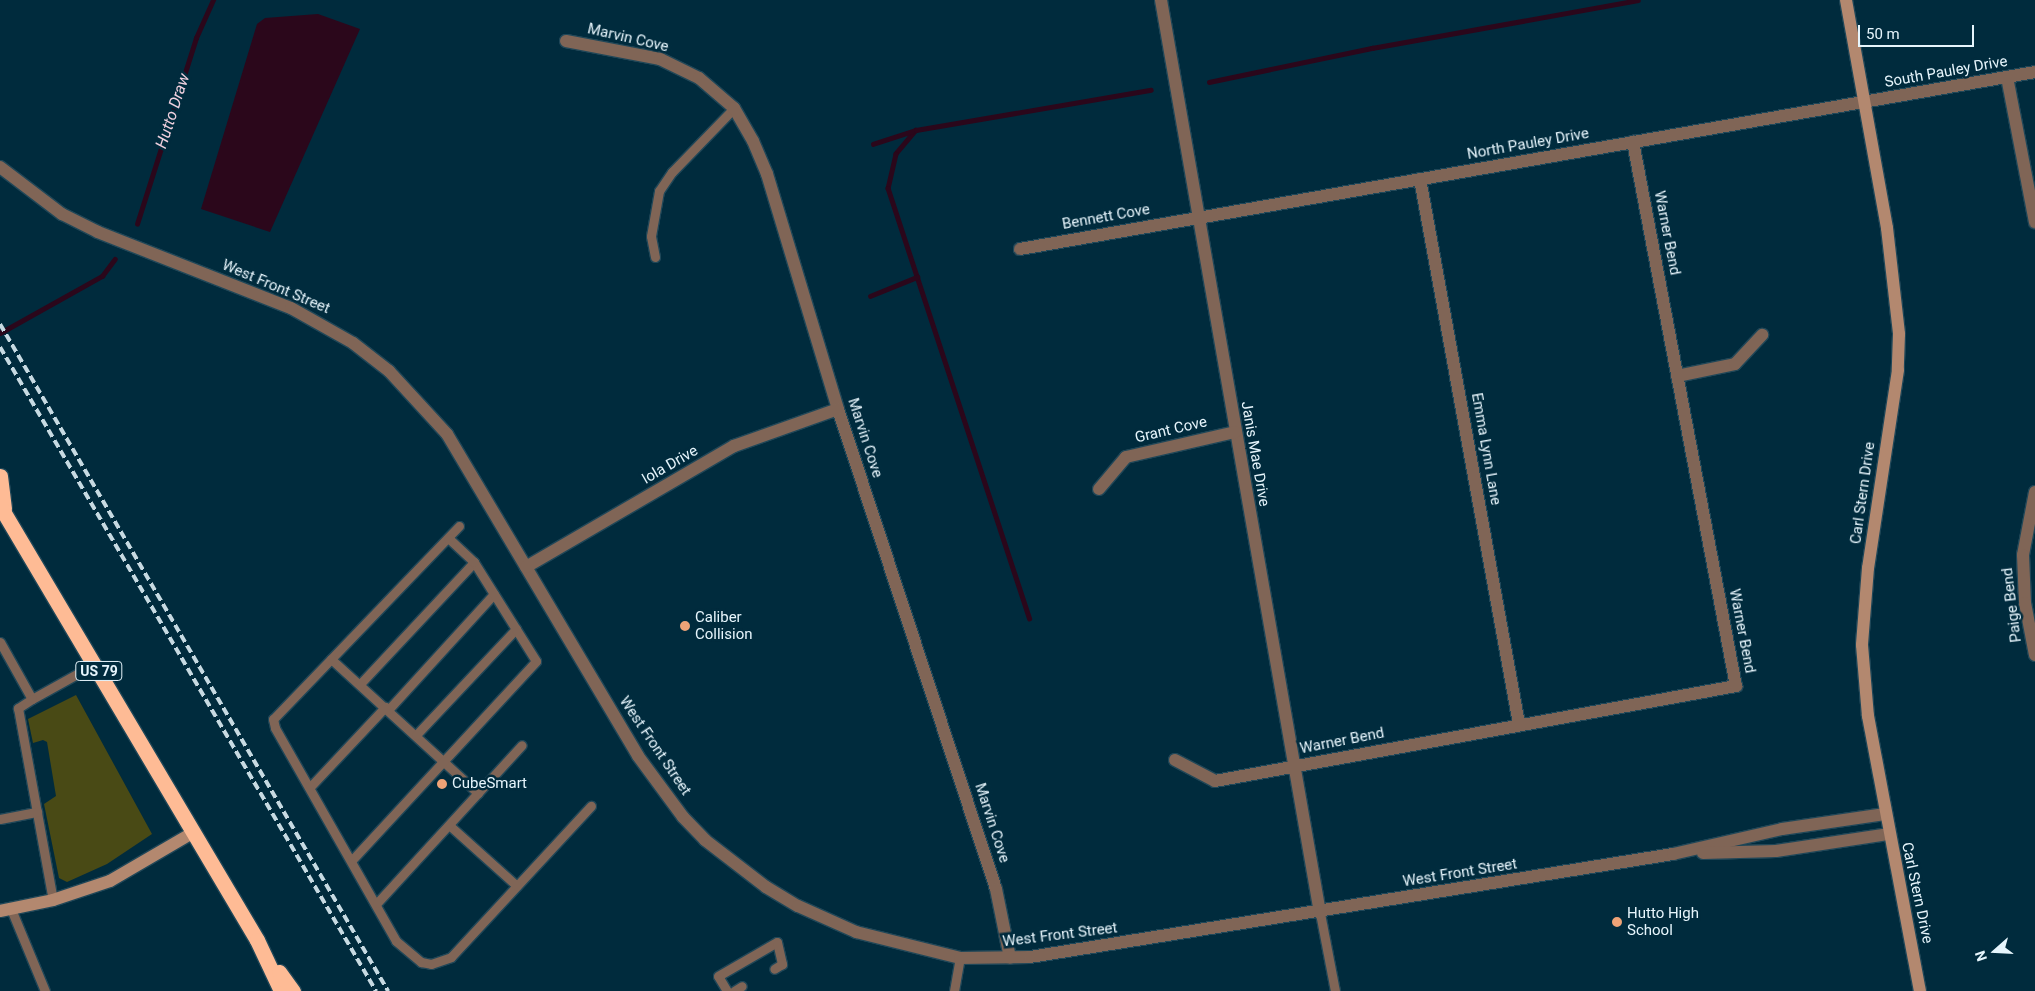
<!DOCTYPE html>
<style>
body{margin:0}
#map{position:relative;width:2035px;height:991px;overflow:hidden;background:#002b3d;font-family:Roboto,sans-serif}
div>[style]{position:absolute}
.green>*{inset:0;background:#494a15}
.water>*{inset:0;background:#2b071b}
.stream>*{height:4.5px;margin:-2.25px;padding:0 2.25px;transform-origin:2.25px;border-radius:2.25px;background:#2b071b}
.roads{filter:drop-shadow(1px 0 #204758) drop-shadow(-1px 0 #204758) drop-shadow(0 1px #204758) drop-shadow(0 -1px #204758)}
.lane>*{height:9px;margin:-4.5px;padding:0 4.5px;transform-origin:4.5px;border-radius:4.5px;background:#806556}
.street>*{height:12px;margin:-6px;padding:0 6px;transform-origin:6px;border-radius:6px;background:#806556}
.secondary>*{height:12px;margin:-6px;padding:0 6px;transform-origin:6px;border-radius:6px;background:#b3886f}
.highway>*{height:15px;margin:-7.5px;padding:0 7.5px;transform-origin:7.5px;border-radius:7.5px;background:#febb95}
.rail>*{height:4px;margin-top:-2px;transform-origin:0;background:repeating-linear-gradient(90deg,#c7dae2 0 8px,transparent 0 12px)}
.dots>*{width:14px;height:14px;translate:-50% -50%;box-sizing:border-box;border:2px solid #002b3d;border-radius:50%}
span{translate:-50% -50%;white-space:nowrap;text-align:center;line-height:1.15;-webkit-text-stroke:5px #002b3d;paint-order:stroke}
.shield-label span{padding:1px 4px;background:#002b3d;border:1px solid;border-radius:4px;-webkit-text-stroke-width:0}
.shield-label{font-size:14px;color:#e6f5fc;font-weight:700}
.street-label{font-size:15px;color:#e6f5fc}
.poi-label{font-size:15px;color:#e6f5fc}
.left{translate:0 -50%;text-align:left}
.water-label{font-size:16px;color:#f0d1df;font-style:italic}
.north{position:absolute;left:1970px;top:926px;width:50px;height:50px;-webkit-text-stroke:4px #002b3d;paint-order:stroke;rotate:251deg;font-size:14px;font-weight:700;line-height:20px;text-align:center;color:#e6f5fc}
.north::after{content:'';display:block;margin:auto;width:18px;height:22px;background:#e6f5fc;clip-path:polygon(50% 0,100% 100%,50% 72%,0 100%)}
.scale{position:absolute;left:1858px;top:25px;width:116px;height:22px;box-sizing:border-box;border:2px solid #e6f5fc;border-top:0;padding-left:6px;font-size:15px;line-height:18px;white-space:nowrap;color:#e6f5fc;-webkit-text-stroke:4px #002b3d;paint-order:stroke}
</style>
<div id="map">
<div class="green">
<i style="clip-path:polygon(76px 695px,152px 834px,107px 864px,67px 882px,59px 878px,44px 804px,56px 796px,47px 742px,43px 740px,33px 743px,28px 719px)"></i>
</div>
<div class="water">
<i style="clip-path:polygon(318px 14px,360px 29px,270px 232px,201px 209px,257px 24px,265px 18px)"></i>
</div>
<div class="stream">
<i style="left:1209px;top:82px;width:167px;rotate:-11.8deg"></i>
<i style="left:1372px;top:48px;width:270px;rotate:-10.2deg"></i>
<i style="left:916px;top:130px;width:31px;rotate:130deg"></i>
<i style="left:896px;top:154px;width:35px;rotate:103deg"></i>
<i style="left:888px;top:188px;width:453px;rotate:71.8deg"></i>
<i style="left:873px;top:144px;width:45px;rotate:-18deg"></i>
<i style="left:916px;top:130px;width:238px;rotate:-9.7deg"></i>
<i style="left:137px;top:224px;width:195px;rotate:-72.4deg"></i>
<i style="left:196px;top:38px;width:42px;rotate:-65.9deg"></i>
<i style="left:870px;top:296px;width:51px;rotate:-22deg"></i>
<i style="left:0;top:333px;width:117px;rotate:-29.2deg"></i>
<i style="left:102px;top:276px;width:21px;rotate:-53deg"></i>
</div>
<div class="roads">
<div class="lane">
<i style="left:655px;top:257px;width:21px;rotate:-101deg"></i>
<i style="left:651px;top:236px;width:46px;rotate:-79.9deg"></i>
<i style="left:659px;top:191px;width:23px;rotate:-56deg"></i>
<i style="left:672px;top:172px;width:89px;rotate:-45.9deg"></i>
<i style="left:459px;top:526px;width:268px;rotate:133.9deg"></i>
<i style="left:273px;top:719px;width:9px;rotate:77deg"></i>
<i style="left:275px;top:728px;width:245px;rotate:60.4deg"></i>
<i style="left:396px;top:941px;width:33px;rotate:40deg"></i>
<i style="left:421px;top:962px;width:10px;rotate:11deg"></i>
<i style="left:431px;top:964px;width:21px;rotate:-19deg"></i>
<i style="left:451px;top:957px;width:206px;rotate:-47.2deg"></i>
<i style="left:0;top:642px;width:65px;rotate:60.7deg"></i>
<i style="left:32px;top:699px;width:72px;rotate:-29.1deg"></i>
<i style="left:331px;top:659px;width:199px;rotate:42.4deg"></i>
<i style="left:360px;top:684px;width:167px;rotate:-46.9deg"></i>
<i style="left:32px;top:699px;width:17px;rotate:147deg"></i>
<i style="left:18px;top:708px;width:195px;rotate:79.7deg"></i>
<i style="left:388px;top:710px;width:157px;rotate:-47.6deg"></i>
<i style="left:416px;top:735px;width:146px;rotate:-46.7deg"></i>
<i style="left:310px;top:787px;width:110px;rotate:-46.8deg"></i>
<i style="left:0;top:819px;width:38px;rotate:-11deg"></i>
<i style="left:449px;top:825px;width:91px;rotate:41.9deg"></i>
<i style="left:352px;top:860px;width:271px;rotate:-47.2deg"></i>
<i style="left:536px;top:661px;width:117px;rotate:-122.1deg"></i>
<i style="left:474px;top:562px;width:35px;rotate:-137deg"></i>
<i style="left:377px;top:903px;width:214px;rotate:-47.5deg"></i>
<i style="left:11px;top:909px;width:89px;rotate:67.5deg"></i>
<i style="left:1320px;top:913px;width:79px;rotate:79.1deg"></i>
<i style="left:727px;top:991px;width:17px;rotate:-121deg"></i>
<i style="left:718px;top:976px;width:68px;rotate:-30deg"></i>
<i style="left:777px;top:942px;width:23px;rotate:77deg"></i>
<i style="left:782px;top:964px;width:9px;rotate:148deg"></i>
<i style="left:734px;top:991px;width:9px;rotate:-32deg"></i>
<i style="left:954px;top:991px;width:34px;rotate:-80deg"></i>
</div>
<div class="street">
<i style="left:1161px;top:0;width:927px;rotate:80.12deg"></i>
<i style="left:566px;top:41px;width:96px;rotate:10.8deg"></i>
<i style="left:660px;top:59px;width:43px;rotate:26deg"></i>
<i style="left:699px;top:78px;width:46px;rotate:40.6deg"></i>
<i style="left:734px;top:108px;width:38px;rotate:60deg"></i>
<i style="left:753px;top:141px;width:36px;rotate:67deg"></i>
<i style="left:767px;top:174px;width:245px;rotate:73.2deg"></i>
<i style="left:838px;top:409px;width:505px;rotate:71.78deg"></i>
<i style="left:996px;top:889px;width:70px;rotate:78.5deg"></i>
<i style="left:2007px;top:77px;width:148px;rotate:79.1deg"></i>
<i style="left:0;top:167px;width:78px;rotate:37.2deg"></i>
<i style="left:62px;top:214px;width:40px;rotate:26.6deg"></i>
<i style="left:98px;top:232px;width:207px;rotate:21.5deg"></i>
<i style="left:291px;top:308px;width:71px;rotate:29.4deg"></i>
<i style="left:353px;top:343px;width:46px;rotate:37.9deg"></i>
<i style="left:389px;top:371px;width:86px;rotate:47.4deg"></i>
<i style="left:447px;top:434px;width:374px;rotate:59.3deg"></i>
<i style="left:638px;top:756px;width:76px;rotate:53.6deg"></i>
<i style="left:683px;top:817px;width:32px;rotate:46deg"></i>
<i style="left:705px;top:840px;width:77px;rotate:37.6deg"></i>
<i style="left:766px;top:887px;width:37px;rotate:31deg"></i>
<i style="left:798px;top:906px;width:64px;rotate:24.1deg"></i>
<i style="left:856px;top:932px;width:107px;rotate:14deg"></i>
<i style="left:960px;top:958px;width:70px;rotate:-0.8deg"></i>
<i style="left:1030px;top:957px;width:651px;rotate:-9.1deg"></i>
<i style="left:1673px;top:854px;width:112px;rotate:-12.9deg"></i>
<i style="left:1782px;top:829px;width:104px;rotate:-8.3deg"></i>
<i style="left:1420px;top:179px;width:554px;rotate:79.7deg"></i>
<i style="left:1020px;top:249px;width:1030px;rotate:-9.89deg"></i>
<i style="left:1677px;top:376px;width:59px;rotate:-11.7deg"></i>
<i style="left:1735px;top:364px;width:40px;rotate:-47deg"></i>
<i style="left:1099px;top:489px;width:42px;rotate:-49.8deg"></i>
<i style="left:1126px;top:457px;width:112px;rotate:-12.9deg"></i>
<i style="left:2035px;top:492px;width:64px;rotate:100.8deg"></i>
<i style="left:2023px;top:555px;width:48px;rotate:87.6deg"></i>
<i style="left:2025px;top:603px;width:53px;rotate:79.1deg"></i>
<i style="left:526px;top:567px;width:241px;rotate:-30.2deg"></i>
<i style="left:734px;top:446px;width:110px;rotate:-19.6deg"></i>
<i style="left:1175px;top:760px;width:45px;rotate:27.7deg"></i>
<i style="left:1215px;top:781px;width:530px;rotate:-10.33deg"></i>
<i style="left:1736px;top:686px;width:554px;rotate:-100.72deg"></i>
<i style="left:1703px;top:853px;width:73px;rotate:-1.6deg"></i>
<i style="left:1776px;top:851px;width:113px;rotate:-8.6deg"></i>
</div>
<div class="secondary">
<i style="left:1846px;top:0;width:232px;rotate:79.8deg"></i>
<i style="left:1887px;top:228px;width:107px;rotate:83.5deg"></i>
<i style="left:1899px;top:334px;width:36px;rotate:92deg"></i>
<i style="left:1898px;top:370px;width:200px;rotate:98.6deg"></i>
<i style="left:1868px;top:568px;width:77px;rotate:94.5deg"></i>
<i style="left:1862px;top:645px;width:71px;rotate:85.2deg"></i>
<i style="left:1868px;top:716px;width:280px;rotate:79.3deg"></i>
<i style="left:0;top:911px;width:54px;rotate:-11.7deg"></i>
<i style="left:53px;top:900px;width:60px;rotate:-18.4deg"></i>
<i style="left:110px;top:881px;width:97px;rotate:-30.3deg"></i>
</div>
<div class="highway">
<i style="left:0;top:476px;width:33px;rotate:83deg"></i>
<i style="left:0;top:506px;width:504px;rotate:59.37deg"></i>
<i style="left:257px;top:940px;width:56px;rotate:64.8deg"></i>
<i style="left:279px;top:972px;width:24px;rotate:54deg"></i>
</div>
</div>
<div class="rail">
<i style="left:0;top:324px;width:772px;rotate:59.81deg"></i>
<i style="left:0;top:347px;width:746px;rotate:59.72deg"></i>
</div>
<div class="dots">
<i style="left:685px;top:626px;background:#efa377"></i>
<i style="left:442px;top:784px;background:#efa377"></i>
<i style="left:1617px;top:922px;background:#efa377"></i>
</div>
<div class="shield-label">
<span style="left:99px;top:671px">US 79</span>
</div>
<div class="street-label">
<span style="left:628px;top:38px;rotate:13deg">Marvin Cove</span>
<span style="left:1946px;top:72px;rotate:-10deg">South Pauley Drive</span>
<span style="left:1528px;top:144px;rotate:-10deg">North Pauley Drive</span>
<span style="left:1106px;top:217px;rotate:-10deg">Bennett Cove</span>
<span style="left:1667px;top:233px;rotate:79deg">Warner Bend</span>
<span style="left:276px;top:287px;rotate:23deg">West Front Street</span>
<span style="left:1171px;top:430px;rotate:-13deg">Grant Cove</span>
<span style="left:865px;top:438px;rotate:72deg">Marvin Cove</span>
<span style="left:1486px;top:449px;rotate:80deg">Emma Lynn Lane</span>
<span style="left:1255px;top:454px;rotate:80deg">Janis Mae Drive</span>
<span style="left:670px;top:465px;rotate:-30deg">Iola Drive</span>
<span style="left:1863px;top:493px;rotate:-82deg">Carl Stern Drive</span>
<span style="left:2012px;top:605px;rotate:-97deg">Paige Bend</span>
<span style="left:1742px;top:631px;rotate:79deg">Warner Bend</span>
<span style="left:1342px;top:741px;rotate:-11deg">Warner Bend</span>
<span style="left:655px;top:746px;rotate:56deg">West Front Street</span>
<span style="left:992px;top:823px;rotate:72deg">Marvin Cove</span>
<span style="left:1460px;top:873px;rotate:-9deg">West Front Street</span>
<span style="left:1917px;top:893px;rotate:78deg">Carl Stern Drive</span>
<span style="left:1060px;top:935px;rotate:-7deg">West Front Street</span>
</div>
<div class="poi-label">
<span class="left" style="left:695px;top:626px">Caliber<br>Collision</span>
<span class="left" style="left:452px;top:784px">CubeSmart</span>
<span class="left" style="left:1627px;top:922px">Hutto High<br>School</span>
</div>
<div class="water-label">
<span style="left:173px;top:111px;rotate:-72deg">Hutto Draw</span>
</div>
<div class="north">N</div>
<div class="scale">50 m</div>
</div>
